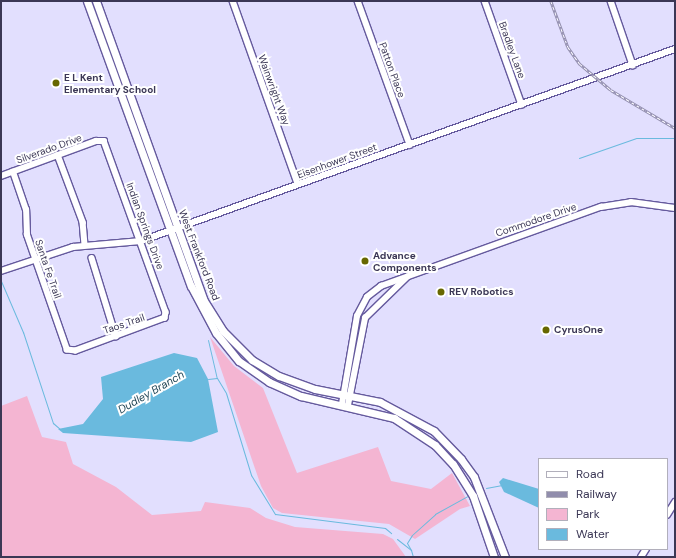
<!DOCTYPE html>
<style>
body{margin:0}
#map{position:relative;width:676px;height:558px;overflow:hidden;background:#e2dffe;font-family:"DM Sans",sans-serif}
div>[style]{position:absolute}
.green>*{inset:0;background:#f4b5d2}
.water>*{inset:0;background:#6abade}
.stream>*{height:1px;margin:-0.5px;padding:0 0.5px;transform-origin:0.5px;border-radius:0.5px;background:#6abade}
.roads{filter:drop-shadow(1px 0 #655a9d) drop-shadow(-1px 0 #655a9d) drop-shadow(0 1px #655a9d) drop-shadow(0 -1px #655a9d)}
.minor>*{height:5.5px;margin:-2.75px;padding:0 2.75px;transform-origin:2.75px;border-radius:2.75px;background:#fff}
.major>*{height:7px;margin:-3.5px;padding:0 3.5px;transform-origin:3.5px;border-radius:3.5px;background:#fff}
.rail>*{height:2.5px;margin-top:-1.25px;transform-origin:0;background:repeating-linear-gradient(90deg,#fff 0 3px,#918dac 0 6px);box-sizing:border-box;border-block:1px solid #918dac}
.dots>*{width:11px;height:11px;translate:-50% -50%;box-sizing:border-box;border:2px solid #fff;border-radius:50%}
span{translate:-50% -50%;white-space:nowrap;text-align:center;line-height:1.15;-webkit-text-stroke:4px #fff;paint-order:stroke}
.street-label{font-size:10px;color:#3b3755}
.poi-label{font-size:10px;color:#3b3755;font-weight:700}
.left{translate:0 -50%;text-align:left}
.water-label{font-size:11px;color:#1e4353;font-style:italic}
.frame{position:absolute;inset:0;border:2px solid #3b3755;pointer-events:none}
.legend{position:absolute;left:538px;top:458px;width:130px;height:92px;box-sizing:border-box;background:#fff;border:1px solid #b1afbb;margin:0;padding:5px 7px;list-style:none;font-size:12px;color:#3b3755}
.legend li{display:flex;align-items:center;gap:8px;height:20px}
.legend b{width:20px;border:1px solid #b1afbb}
</style>
<div id="map">
<div class="green">
<i style="clip-path:polygon(210px 337px,234px 366px,263px 388px,297px 473px,378px 447px,391px 481px,431px 489px,452px 473px,470px 506px,460px 509px,415px 539px,389px 524px,282px 513px,273px 508px,261px 486px)"></i>
<i style="clip-path:polygon(27px 396px,42px 437px,66px 442px,73px 464px,116px 487px,152px 515px,201px 511px,205px 502px,250px 508px,266px 518px,295px 527px,383px 534px,393px 539px,406px 557px,1px 557px,1px 406px)"></i>
</div>
<div class="water">
<i style="clip-path:polygon(174px 353px,197px 358px,208px 379px,218px 432px,191px 442px,63px 433px,58px 429px,83px 424px,103px 399px,101px 377px)"></i>
<i style="clip-path:polygon(503px 478px,539px 489px,539px 508px,504px 492px,499px 482px)"></i>
</div>
<div class="stream">
<i style="left:579px;top:158px;width:60px;rotate:-19.3deg"></i>
<i style="left:636px;top:138px;width:39px"></i>
<i style="left:1px;top:281px;width:56px;rotate:66.7deg"></i>
<i style="left:23px;top:332px;width:96px;rotate:71.8deg"></i>
<i style="left:53px;top:423px;width:9px;rotate:41deg"></i>
<i style="left:208px;top:340px;width:39px;rotate:77deg"></i>
<i style="left:208px;top:379px;width:9px;rotate:-6deg"></i>
<i style="left:217px;top:378px;width:17px;rotate:59deg"></i>
<i style="left:226px;top:393px;width:86px;rotate:73deg"></i>
<i style="left:251px;top:475px;width:46px;rotate:58.4deg"></i>
<i style="left:275px;top:514px;width:111px;rotate:7.3deg"></i>
<i style="left:385px;top:528px;width:8px;rotate:40deg"></i>
<i style="left:486px;top:488px;width:15px;rotate:-11deg"></i>
<i style="left:397px;top:539px;width:18px;rotate:38deg"></i>
<i style="left:411px;top:550px;width:7px;rotate:74deg"></i>
<i style="left:411px;top:550px;width:8px;rotate:-120deg"></i>
<i style="left:407px;top:543px;width:9px;rotate:-58deg"></i>
<i style="left:412px;top:535px;width:31px;rotate:-42deg"></i>
<i style="left:435px;top:514px;width:38px;rotate:-29deg"></i>
</div>
<div class="roads">
<div class="minor">
<i style="left:233px;top:1px;width:194px;rotate:70.4deg"></i>
<i style="left:358px;top:1px;width:153px;rotate:70.1deg"></i>
<i style="left:485px;top:1px;width:110px;rotate:70.4deg"></i>
<i style="left:611px;top:1px;width:68px;rotate:71deg"></i>
<i style="left:58px;top:155px;width:72px;rotate:69.5deg"></i>
<i style="left:83px;top:222px;width:23px;rotate:85deg"></i>
<i style="left:1px;top:176px;width:101px;rotate:-20.2deg"></i>
<i style="left:96px;top:141px;width:8px"></i>
<i style="left:104px;top:141px;width:182px;rotate:70.1deg"></i>
<i style="left:166px;top:312px;width:6px;rotate:99deg"></i>
<i style="left:165px;top:318px;width:95px;rotate:159.7deg"></i>
<i style="left:76px;top:351px;width:9px;rotate:-174deg"></i>
<i style="left:67px;top:350px;width:122px;rotate:-109.2deg"></i>
<i style="left:27px;top:235px;width:25px;rotate:-92deg"></i>
<i style="left:26px;top:210px;width:40px;rotate:-108.9deg"></i>
<i style="left:92px;top:258px;width:82px;rotate:72.9deg"></i>
<i style="left:1px;top:271px;width:76px;rotate:-18.4deg"></i>
<i style="left:73px;top:247px;width:68px;rotate:-5deg"></i>
<i style="left:141px;top:241px;width:567px;rotate:-19.78deg"></i>
<i style="left:342px;top:404px;width:89px;rotate:-80.3deg"></i>
<i style="left:357px;top:316px;width:21px;rotate:-62deg"></i>
<i style="left:367px;top:297px;width:18px;rotate:-38deg"></i>
<i style="left:381px;top:286px;width:234px;rotate:-19.8deg"></i>
<i style="left:601px;top:207px;width:30px;rotate:-9deg"></i>
<i style="left:631px;top:202px;width:44px;rotate:7.8deg"></i>
<i style="left:348px;top:405px;width:89px;rotate:-78.9deg"></i>
<i style="left:365px;top:318px;width:59px;rotate:-44.3deg"></i>
<i style="left:667px;top:515px;width:15px;rotate:-58deg"></i>
<i style="left:641px;top:557px;width:9px;rotate:-58deg"></i>
</div>
<div class="major">
<i style="left:87px;top:1px;width:303px;rotate:70deg"></i>
<i style="left:191px;top:286px;width:53px;rotate:62deg"></i>
<i style="left:216px;top:333px;width:36px;rotate:51deg"></i>
<i style="left:239px;top:361px;width:37px;rotate:35deg"></i>
<i style="left:269px;top:382px;width:35px;rotate:24deg"></i>
<i style="left:301px;top:396px;width:96px;rotate:13.3deg"></i>
<i style="left:394px;top:418px;width:49px;rotate:33.4deg"></i>
<i style="left:435px;top:445px;width:26px;rotate:47deg"></i>
<i style="left:453px;top:464px;width:38px;rotate:58deg"></i>
<i style="left:473px;top:496px;width:65px;rotate:71deg"></i>
<i style="left:96px;top:1px;width:317px;rotate:70.2deg"></i>
<i style="left:203px;top:299px;width:38px;rotate:58deg"></i>
<i style="left:223px;top:331px;width:41px;rotate:45deg"></i>
<i style="left:252px;top:360px;width:31px;rotate:31deg"></i>
<i style="left:279px;top:376px;width:38px;rotate:20deg"></i>
<i style="left:315px;top:389px;width:66px;rotate:11.3deg"></i>
<i style="left:380px;top:402px;width:61px;rotate:28.2deg"></i>
<i style="left:434px;top:431px;width:39px;rotate:46deg"></i>
<i style="left:461px;top:459px;width:22px;rotate:54deg"></i>
<i style="left:474px;top:477px;width:86px;rotate:68.8deg"></i>
</div>
</div>
<div class="rail">
<i style="left:551px;top:1px;width:49px;rotate:69.7deg"></i>
<i style="left:568px;top:47px;width:21px;rotate:55deg"></i>
<i style="left:580px;top:64px;width:40px;rotate:40deg"></i>
<i style="left:611px;top:90px;width:74px;rotate:30.7deg"></i>
</div>
<div class="dots">
<i style="left:56px;top:83px;background:#676700"></i>
<i style="left:365px;top:261px;background:#676700"></i>
<i style="left:441px;top:292px;background:#676700"></i>
<i style="left:546px;top:330px;background:#676700"></i>
</div>
<div class="street-label">
<span style="left:512px;top:50px;rotate:70deg">Bradley Lane</span>
<span style="left:392px;top:70px;rotate:70deg">Patton Place</span>
<span style="left:274px;top:90px;rotate:70deg">Wainwright Way</span>
<span style="left:49px;top:149px;rotate:-20deg">Silverado Drive</span>
<span style="left:337px;top:161px;rotate:-20deg">Eisenhower Street</span>
<span style="left:536px;top:220px;rotate:-19deg">Commodore Drive</span>
<span style="left:145px;top:226px;rotate:70deg">Indian Springs Drive</span>
<span style="left:199px;top:255px;rotate:69deg">West Frankford Road</span>
<span style="left:48px;top:269px;rotate:71deg">Santa Fe Trail</span>
<span style="left:124px;top:324px;rotate:-19deg">Taos Trail</span>
</div>
<div class="poi-label">
<span class="left" style="left:64px;top:83px">E L Kent<br>Elementary School</span>
<span class="left" style="left:373px;top:261px">Advance<br>Components</span>
<span class="left" style="left:449px;top:292px">REV Robotics</span>
<span class="left" style="left:554px;top:330px">CyrusOne</span>
</div>
<div class="water-label">
<span style="left:151px;top:392px;rotate:-30deg">Dudley Branch</span>
</div>
<div class="frame"></div>
<ul class="legend">
<li><b style="height:5px;background:#fff"></b>Road</li>
<li><b style="height:5px;background:#918dac"></b>Railway</li>
<li><b style="height:11px;background:#f4b5d2"></b>Park</li>
<li><b style="height:11px;background:#6abade"></b>Water</li>
</ul>
</div>
